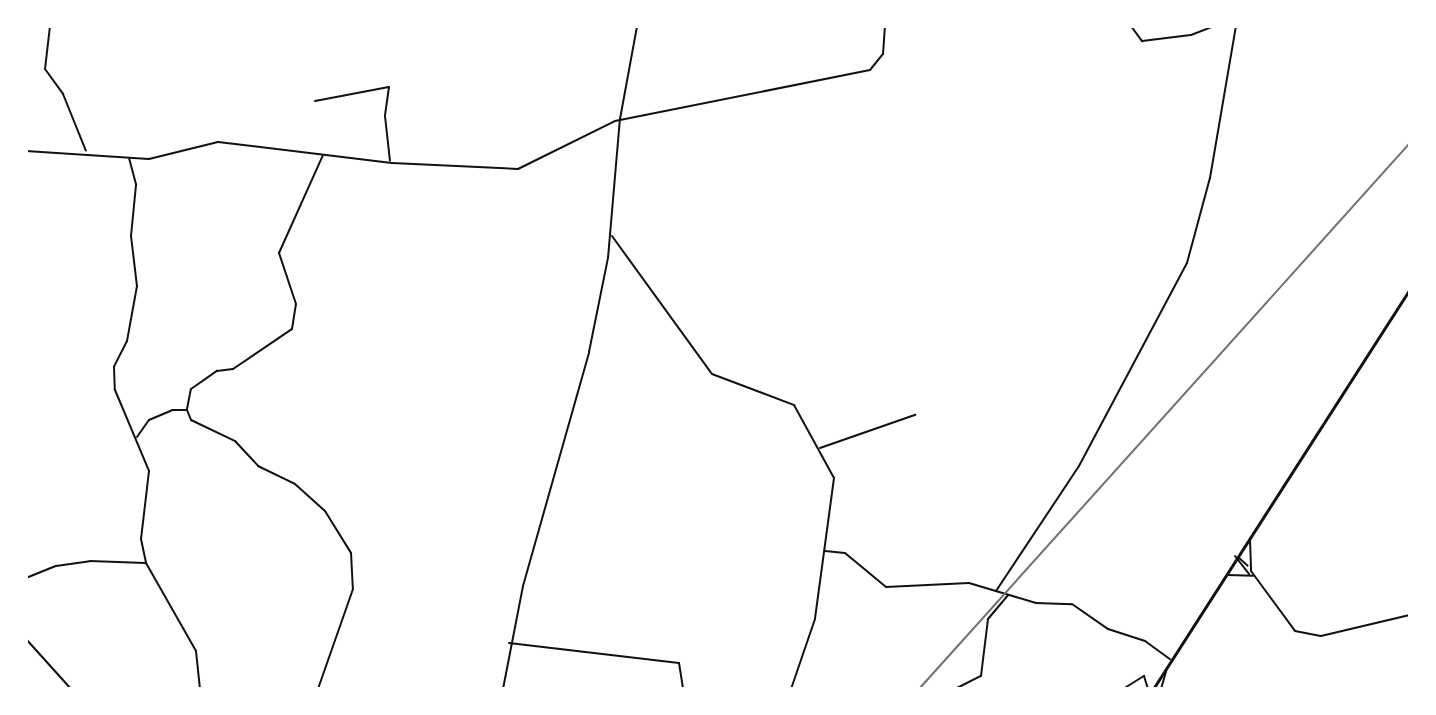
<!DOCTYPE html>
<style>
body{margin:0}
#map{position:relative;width:1436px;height:715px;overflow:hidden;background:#fff;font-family:Roboto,sans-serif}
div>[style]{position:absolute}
.minor>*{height:2px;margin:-1px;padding:0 1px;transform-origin:1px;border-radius:1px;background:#111}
.tertiary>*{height:2px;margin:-1px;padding:0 1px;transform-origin:1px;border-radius:1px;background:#111}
.secondary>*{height:3px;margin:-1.5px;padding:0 1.5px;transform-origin:1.5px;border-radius:1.5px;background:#111}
.rail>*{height:2px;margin:-1px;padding:0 1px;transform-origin:1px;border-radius:1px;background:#707070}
span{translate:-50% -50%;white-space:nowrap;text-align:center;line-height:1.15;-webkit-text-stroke:7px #fff;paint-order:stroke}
.frame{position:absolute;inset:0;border:28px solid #fff;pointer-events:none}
</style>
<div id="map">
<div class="minor">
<i style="left:50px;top:26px;width:43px;rotate:96.6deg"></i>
<i style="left:45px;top:69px;width:31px;rotate:54deg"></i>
<i style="left:63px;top:94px;width:61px;rotate:68deg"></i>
<i style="left:1131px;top:26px;width:19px;rotate:54deg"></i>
<i style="left:1142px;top:41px;width:49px;rotate:-7deg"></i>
<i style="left:1191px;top:35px;width:26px;rotate:-21deg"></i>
<i style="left:315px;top:101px;width:75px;rotate:-10.7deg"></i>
<i style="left:389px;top:87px;width:29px;rotate:98deg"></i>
<i style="left:385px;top:116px;width:45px;rotate:83.7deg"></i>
<i style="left:26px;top:151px;width:123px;rotate:3.7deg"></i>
<i style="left:149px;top:159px;width:71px;rotate:-13.8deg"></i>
<i style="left:218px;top:142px;width:175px;rotate:6.9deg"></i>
<i style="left:392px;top:163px;width:126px;rotate:2.7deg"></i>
<i style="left:518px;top:169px;width:108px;rotate:-26.3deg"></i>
<i style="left:615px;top:121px;width:260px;rotate:-11.3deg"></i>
<i style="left:870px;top:70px;width:21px;rotate:-51deg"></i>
<i style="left:883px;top:54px;width:28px;rotate:-86deg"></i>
<i style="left:129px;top:158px;width:28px;rotate:75deg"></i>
<i style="left:136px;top:185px;width:51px;rotate:95.6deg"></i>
<i style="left:131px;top:236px;width:50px;rotate:83.2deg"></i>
<i style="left:137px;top:286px;width:56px;rotate:100.3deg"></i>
<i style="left:127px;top:341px;width:29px;rotate:117deg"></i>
<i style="left:114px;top:367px;width:23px;rotate:88deg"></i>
<i style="left:115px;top:390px;width:88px;rotate:67.2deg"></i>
<i style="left:149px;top:471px;width:68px;rotate:96.7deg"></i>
<i style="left:141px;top:539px;width:25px;rotate:78deg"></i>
<i style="left:146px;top:563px;width:101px;rotate:60.4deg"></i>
<i style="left:196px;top:651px;width:38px;rotate:84deg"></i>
<i style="left:612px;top:236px;width:170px;rotate:54.1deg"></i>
<i style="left:712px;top:374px;width:88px;rotate:20.7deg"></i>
<i style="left:794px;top:405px;width:83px;rotate:61.3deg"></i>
<i style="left:834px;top:478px;width:142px;rotate:97.7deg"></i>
<i style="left:815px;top:619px;width:74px;rotate:108.9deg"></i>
<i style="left:187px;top:409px;width:20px;rotate:-79deg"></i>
<i style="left:191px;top:389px;width:32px;rotate:-35deg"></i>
<i style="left:217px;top:371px;width:16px;rotate:-7deg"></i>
<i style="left:233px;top:369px;width:71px;rotate:-34.1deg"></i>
<i style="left:292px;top:329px;width:25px;rotate:-81deg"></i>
<i style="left:296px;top:304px;width:54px;rotate:-108.4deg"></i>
<i style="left:279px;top:253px;width:107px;rotate:-65.8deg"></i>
<i style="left:137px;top:437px;width:21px;rotate:-55deg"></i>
<i style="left:149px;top:420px;width:25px;rotate:-23deg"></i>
<i style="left:172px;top:410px;width:15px"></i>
<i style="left:187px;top:410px;width:11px;rotate:68deg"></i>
<i style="left:191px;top:420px;width:49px;rotate:25.5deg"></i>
<i style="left:235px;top:441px;width:34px;rotate:47deg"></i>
<i style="left:258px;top:466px;width:41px;rotate:25.9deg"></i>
<i style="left:295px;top:484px;width:40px;rotate:42deg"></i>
<i style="left:325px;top:511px;width:49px;rotate:58.2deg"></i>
<i style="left:351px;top:553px;width:36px;rotate:87deg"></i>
<i style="left:353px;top:589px;width:106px;rotate:109.3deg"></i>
<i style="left:820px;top:448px;width:101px;rotate:-19.2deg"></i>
<i style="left:1410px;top:463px;width:15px;rotate:90deg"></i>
<i style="left:1250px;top:539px;width:32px;rotate:88deg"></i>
<i style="left:1251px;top:571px;width:74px;rotate:53.7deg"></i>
<i style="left:1295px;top:631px;width:26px;rotate:11deg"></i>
<i style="left:1321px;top:636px;width:91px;rotate:-13.3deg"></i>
<i style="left:825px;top:551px;width:20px;rotate:6deg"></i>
<i style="left:845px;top:553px;width:53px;rotate:39.7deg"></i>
<i style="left:886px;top:587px;width:83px;rotate:-2.8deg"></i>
<i style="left:969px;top:583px;width:70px;rotate:16.6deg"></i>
<i style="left:1036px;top:603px;width:36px;rotate:2deg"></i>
<i style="left:1072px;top:604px;width:44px;rotate:34.8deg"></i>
<i style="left:1108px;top:629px;width:39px;rotate:18deg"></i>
<i style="left:1145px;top:641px;width:31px;rotate:36deg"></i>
<i style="left:1235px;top:556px;width:23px;rotate:52deg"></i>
<i style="left:1238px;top:557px;width:13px;rotate:42deg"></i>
<i style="left:1228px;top:575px;width:25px;rotate:2deg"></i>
<i style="left:26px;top:578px;width:32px;rotate:-22deg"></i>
<i style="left:56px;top:566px;width:34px;rotate:-8deg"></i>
<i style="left:90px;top:561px;width:55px;rotate:2.1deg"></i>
<i style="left:996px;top:591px;width:150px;rotate:-56.4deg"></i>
<i style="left:1079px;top:466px;width:230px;rotate:-62deg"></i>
<i style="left:1187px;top:263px;width:88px;rotate:-74.9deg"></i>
<i style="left:1210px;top:178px;width:154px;rotate:-80.3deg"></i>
<i style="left:509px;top:643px;width:171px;rotate:6.7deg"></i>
<i style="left:679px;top:663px;width:26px;rotate:81deg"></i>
<i style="left:955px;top:689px;width:29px;rotate:-27deg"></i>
<i style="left:981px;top:676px;width:57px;rotate:-83deg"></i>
<i style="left:988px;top:619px;width:31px;rotate:-50deg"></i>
<i style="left:1123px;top:689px;width:25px;rotate:-32deg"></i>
<i style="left:1144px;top:676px;width:14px;rotate:73deg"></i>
<i style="left:1161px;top:689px;width:19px;rotate:-74deg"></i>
</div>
<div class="tertiary">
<i style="left:26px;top:639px;width:67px;rotate:48deg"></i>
<i style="left:503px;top:689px;width:105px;rotate:-79deg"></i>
<i style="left:523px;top:586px;width:243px;rotate:-74.2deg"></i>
<i style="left:589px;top:352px;width:96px;rotate:-78.6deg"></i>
<i style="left:608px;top:258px;width:140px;rotate:-85.1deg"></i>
<i style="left:620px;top:119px;width:95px;rotate:-79.6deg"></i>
</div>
<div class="secondary">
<i style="left:1153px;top:689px;width:476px;rotate:-57.3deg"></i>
</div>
<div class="rail">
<i style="left:919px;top:689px;width:734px;rotate:-48.04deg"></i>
</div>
<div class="frame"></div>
</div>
